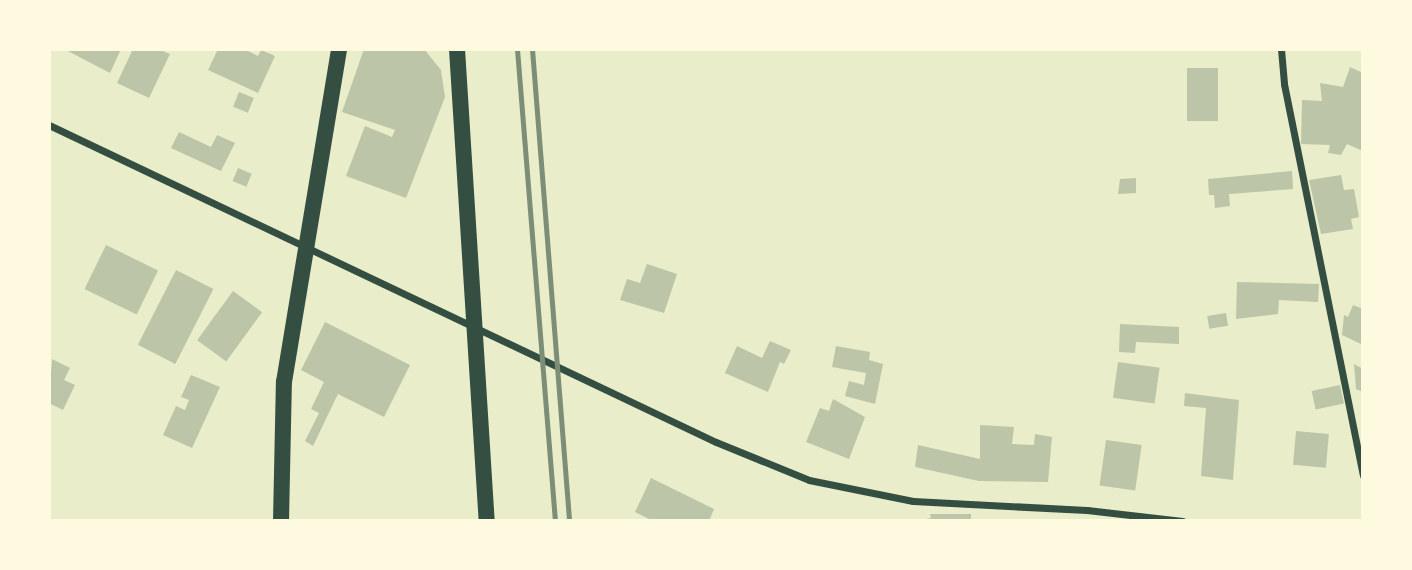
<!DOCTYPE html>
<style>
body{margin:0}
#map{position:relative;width:1412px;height:570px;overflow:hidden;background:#e9edc9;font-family:"Roboto Serif",serif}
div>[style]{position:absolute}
.building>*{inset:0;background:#bcc5a7;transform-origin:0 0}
.minor>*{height:7px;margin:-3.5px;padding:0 3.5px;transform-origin:3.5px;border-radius:3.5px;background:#344e41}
.trunk>*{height:16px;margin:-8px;padding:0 8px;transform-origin:8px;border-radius:8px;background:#344e41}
.rail>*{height:5px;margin:-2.5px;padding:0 2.5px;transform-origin:2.5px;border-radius:2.5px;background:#7c8e77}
span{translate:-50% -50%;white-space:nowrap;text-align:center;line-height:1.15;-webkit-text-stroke:7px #fefae0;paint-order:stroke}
.frame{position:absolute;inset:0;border:51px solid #fefae0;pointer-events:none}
</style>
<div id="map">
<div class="building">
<i style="clip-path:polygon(64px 49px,121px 49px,110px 73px)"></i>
<i style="clip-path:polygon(133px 49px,158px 49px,170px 54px,149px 98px,117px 83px)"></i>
<i style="clip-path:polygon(218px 49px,244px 49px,258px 56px,261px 50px,275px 56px,258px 93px,208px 70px)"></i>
<i style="clip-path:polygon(364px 49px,424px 49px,441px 70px,445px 97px,406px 198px,346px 176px,365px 126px,392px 137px,395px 130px,342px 112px)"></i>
<i style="clip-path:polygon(1350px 67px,1363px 73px,1363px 151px,1347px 144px,1341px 155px,1328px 153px,1330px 145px,1301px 144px,1302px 100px,1322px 101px,1320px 83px,1343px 87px)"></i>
<i style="left:1187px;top:68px;width:31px;height:53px"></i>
<i style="left:239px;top:92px;width:16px;height:16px;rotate:22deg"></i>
<i style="clip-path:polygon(179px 132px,211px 147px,217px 135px,235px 143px,221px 171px,171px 148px)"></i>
<i style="left:238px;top:168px;width:15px;height:14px;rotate:23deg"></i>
<i style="clip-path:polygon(1292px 171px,1293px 189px,1229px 194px,1230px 206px,1215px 208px,1214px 195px,1209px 195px,1208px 179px)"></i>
<i style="clip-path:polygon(1341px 175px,1344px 190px,1354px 189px,1359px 217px,1351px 219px,1353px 229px,1321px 234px,1309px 180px)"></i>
<i style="clip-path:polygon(1136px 178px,1136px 193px,1118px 194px,1120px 179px)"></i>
<i style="left:106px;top:245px;width:58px;height:49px;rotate:26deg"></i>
<i style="clip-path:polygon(647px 264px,677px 274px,664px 313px,620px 300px,627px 279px,640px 283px)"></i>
<i style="left:176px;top:270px;width:42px;height:84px;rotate:27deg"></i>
<i style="clip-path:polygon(1237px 282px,1319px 284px,1318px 302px,1279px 300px,1278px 314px,1236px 319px)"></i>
<i style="left:233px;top:291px;width:36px;height:61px;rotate:36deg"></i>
<i style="clip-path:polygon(1353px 305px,1363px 309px,1363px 345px,1342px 335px,1344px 315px,1348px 317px)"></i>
<i style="left:1226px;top:313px;width:13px;height:19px;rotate:81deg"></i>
<i style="clip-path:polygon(325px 322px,410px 365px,384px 417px,338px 394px,313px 446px,305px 441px,319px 413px,311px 409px,324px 382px,301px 370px)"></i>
<i style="clip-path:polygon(1120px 324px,1179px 327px,1179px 344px,1136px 342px,1135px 353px,1119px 352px)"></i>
<i style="clip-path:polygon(770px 341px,791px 350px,784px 364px,780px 362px,768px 392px,725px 373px,737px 346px,762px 358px)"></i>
<i style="clip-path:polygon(836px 346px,870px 352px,869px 360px,883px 364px,875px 404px,845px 396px,849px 381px,864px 385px,866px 373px,832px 367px)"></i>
<i style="clip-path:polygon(52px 359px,70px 368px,64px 380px,75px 385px,63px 410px,49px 403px)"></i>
<i style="left:1118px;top:362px;width:42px;height:36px;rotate:8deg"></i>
<i style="clip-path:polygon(1354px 364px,1363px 369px,1363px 392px,1356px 389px)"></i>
<i style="clip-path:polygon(191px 375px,220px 387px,192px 448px,163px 435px,176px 406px,185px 410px,189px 400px,181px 397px)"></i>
<i style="left:1340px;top:385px;width:19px;height:29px;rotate:78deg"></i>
<i style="clip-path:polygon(1185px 393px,1239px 400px,1233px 480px,1201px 476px,1206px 408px,1184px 406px)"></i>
<i style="clip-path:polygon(833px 399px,865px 417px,849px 459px,806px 442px,820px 408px,829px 411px)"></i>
<i style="clip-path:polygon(980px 425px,1014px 427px,1012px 444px,1034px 445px,1035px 434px,1052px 437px,1048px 482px,979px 481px,915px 467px,918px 445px,980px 459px)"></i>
<i style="left:1296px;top:431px;width:33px;height:34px;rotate:5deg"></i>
<i style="left:1106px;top:440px;width:36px;height:46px;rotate:8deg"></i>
<i style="clip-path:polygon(651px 478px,714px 509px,709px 521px,653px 521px,635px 512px)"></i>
<i style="clip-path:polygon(930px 514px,971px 514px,971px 521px,918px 521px,931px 518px)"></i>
</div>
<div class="minor">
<i style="left:1281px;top:49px;width:35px;rotate:85deg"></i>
<i style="left:1284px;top:84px;width:399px;rotate:78.6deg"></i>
<i style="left:49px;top:125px;width:738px;rotate:25.42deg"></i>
<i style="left:716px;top:442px;width:100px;rotate:22.2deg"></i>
<i style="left:809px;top:480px;width:106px;rotate:11.4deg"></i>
<i style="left:913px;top:501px;width:174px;rotate:3deg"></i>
<i style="left:1087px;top:510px;width:96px;rotate:6.6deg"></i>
</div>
<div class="trunk">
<i style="left:457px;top:49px;width:473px;rotate:86.4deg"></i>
<i style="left:281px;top:521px;width:139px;rotate:-88.8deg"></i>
<i style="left:284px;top:382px;width:338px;rotate:-80.6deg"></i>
</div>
<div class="rail">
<i style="left:517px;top:49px;width:474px;rotate:85.4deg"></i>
<i style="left:532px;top:49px;width:473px;rotate:85.5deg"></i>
</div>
<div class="frame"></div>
</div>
